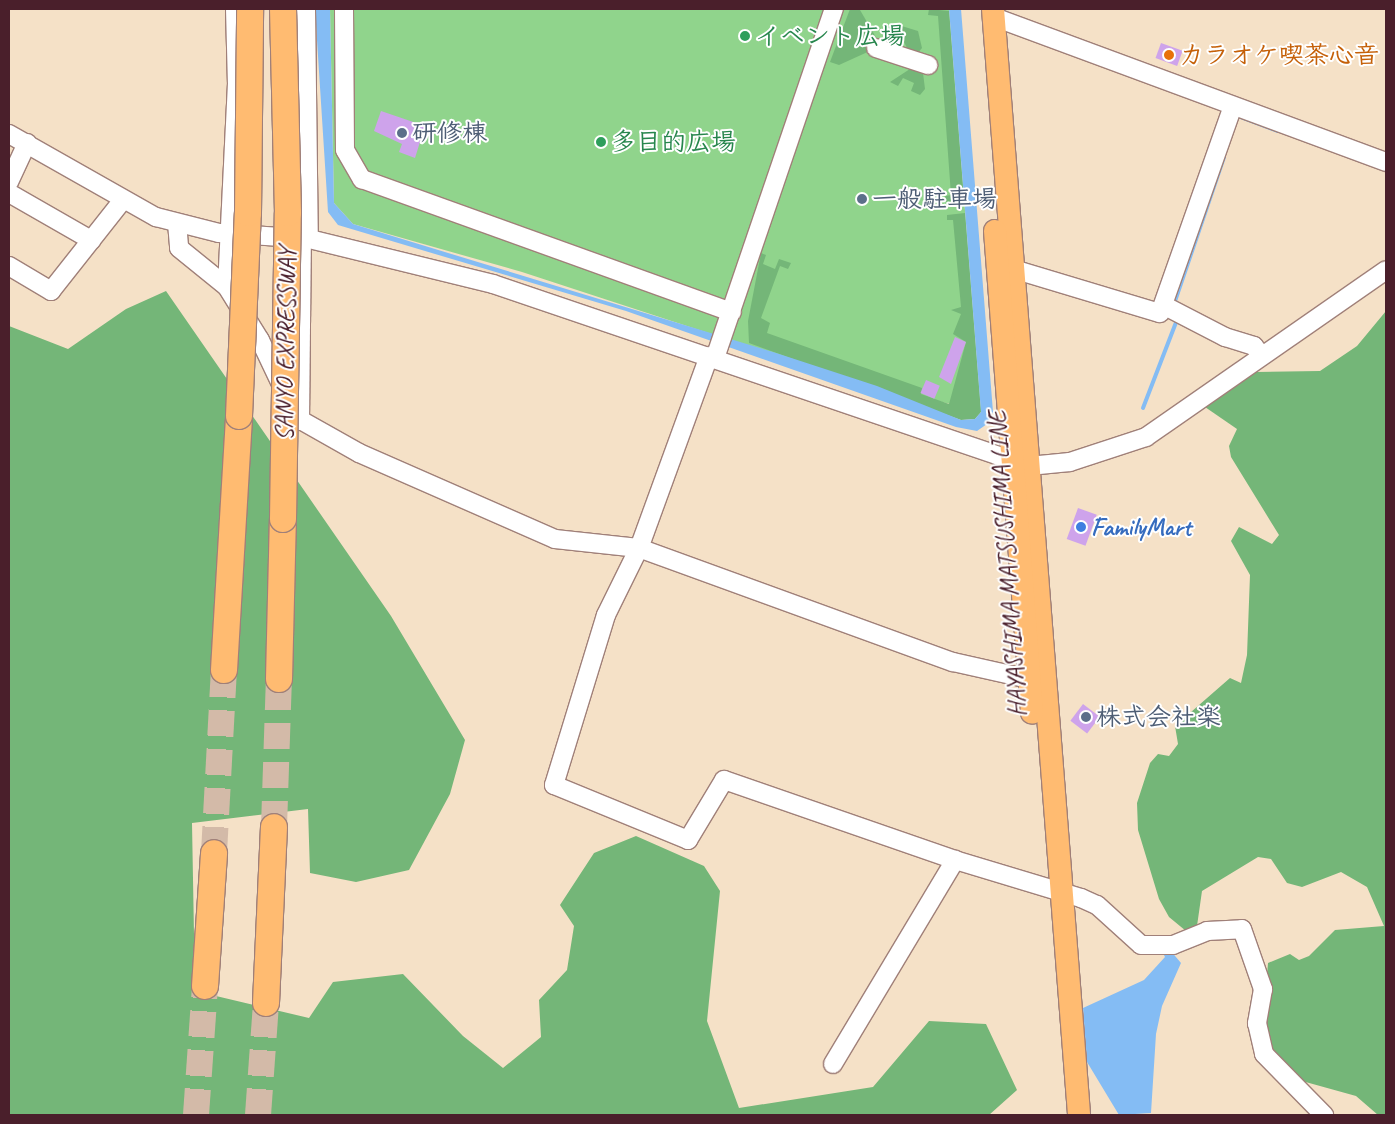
<!DOCTYPE html>
<meta charset="utf-8">
<style>
body{margin:0}
#map{position:relative;width:1395px;height:1124px;overflow:hidden;background:#f5e1c7;font-family:Caveat,"Klee One",sans-serif}
div>[style]{position:absolute}
.green>*{inset:0;background:#90d48c}
.forest>*{inset:0;background:#74b678}
.water>*{inset:0;background:#84bcf4}
.stream>*{height:4px;margin:-2px;padding:0 2px;transform-origin:2px;border-radius:2px;background:#84bcf4}
.building>*{inset:0;background:#cea3eb;transform-origin:0 0}
.highway-tunnel>*{height:26px;margin-top:-13px;transform-origin:0;background:repeating-linear-gradient(90deg,#d3baa8 0 26px,transparent 0 39px)}
.roads{filter:drop-shadow(1px 0 #a08079) drop-shadow(-1px 0 #a08079) drop-shadow(0 1px #a08079) drop-shadow(0 -1px #a08079)}
.minor>*{height:18px;margin:-9px;padding:0 9px;transform-origin:9px;border-radius:9px;background:#fff}
.major>*{height:22px;margin:-11px;padding:0 11px;transform-origin:11px;border-radius:11px;background:#ffbb71}
.highway>*{height:26px;margin:-13px;padding:0 13px;transform-origin:13px;border-radius:13px;background:#ffbb71}
.bridges{filter:drop-shadow(1px 0 #a08079) drop-shadow(-1px 0 #a08079) drop-shadow(0 1px #a08079) drop-shadow(0 -1px #a08079)}
.highway-bridge>*{height:26px;margin:-13px;padding:0 13px;transform-origin:13px;border-radius:13px;background:#ffbb71}
.dots>*{width:14px;height:14px;translate:-50% -50%;box-sizing:border-box;border:2px solid #fff;border-radius:50%}
span{translate:-50% -50%;white-space:nowrap;text-align:center;line-height:1.15;-webkit-text-stroke:4px #fff;paint-order:stroke}
.leisure-label{font-size:25px;color:#27864d;font-weight:700}
.left{translate:0 -50%;text-align:left}
.food-label{font-size:25px;color:#c56008;font-weight:700}
.service-label{font-size:25px;color:#4e5e75;font-weight:700}
.street-label{font-size:25px;color:#4a1f2b}
.shop-label{font-size:25px;color:#366cbe;font-weight:700}
.frame{position:absolute;inset:0;border:10px solid #4a1f2b;pointer-events:none}
</style>
<div id="map">
<div class="green">
<i style="clip-path:polygon(330px 9px,949px 9px,981px 412px,837px 375px,522px 272px,353px 224px,334px 203px)"></i>
</div>
<div class="forest">
<i style="clip-path:polygon(850px 9px,860px 10px,877px 39px,872px 50px,839px 65px,830px 62px)"></i>
<i style="clip-path:polygon(929px 9px,949px 11px,964px 200px,946px 202px,945px 196px,951px 195px,938px 16px,928px 15px)"></i>
<i style="clip-path:polygon(895px 24px,918px 31px,922px 48px,917px 54px,908px 50px)"></i>
<i style="clip-path:polygon(913px 67px,923px 73px,925px 89px,920px 95px,911px 91px,914px 83px,903px 78px,898px 86px,890px 82px)"></i>
<i style="clip-path:polygon(965px 213px,981px 412px,975px 419px,961px 420px,749px 343px,748px 321px,761px 253px,766px 255px,763px 264px,775px 269px,779px 259px,791px 263px,788px 269px,780px 266px,761px 318px,770px 323px,767px 333px,922px 388px,921px 394px,949px 404px,966px 342px,953px 334px,961px 314px,951px 310px,961px 307px,953px 220px,947px 220px,947px 215px)"></i>
<i style="clip-path:polygon(166px 291px,391px 616px,465px 740px,450px 794px,409px 870px,356px 882px,310px 873px,308px 809px,192px 823px,195px 991px,309px 1018px,333px 982px,403px 974px,463px 1036px,503px 1068px,541px 1037px,539px 1000px,567px 970px,574px 926px,560px 905px,594px 853px,636px 836px,704px 866px,720px 891px,707px 1021px,739px 1108px,873px 1087px,929px 1021px,986px 1024px,1017px 1090px,989px 1115px,9px 1115px,9px 326px,68px 349px,126px 309px)"></i>
<i style="clip-path:polygon(1386px 311px,1386px 1115px,1378px 1115px,1356px 1096px,1302px 1081px,1277px 1059px,1263px 1022px,1268px 963px,1290px 954px,1299px 960px,1309px 956px,1335px 930px,1384px 926px,1367px 887px,1341px 872px,1302px 887px,1287px 883px,1271px 859px,1258px 857px,1202px 891px,1197px 926px,1186px 931px,1169px 917px,1159px 899px,1138px 830px,1137px 803px,1150px 763px,1158px 754px,1169px 756px,1178px 744px,1175px 726px,1230px 678px,1241px 683px,1247px 655px,1250px 575px,1231px 541px,1239px 527px,1272px 544px,1279px 535px,1231px 457px,1229px 446px,1237px 429px,1205px 407px,1256px 372px,1320px 371px,1357px 346px)"></i>
</div>
<div class="water">
<i style="clip-path:polygon(315px 9px,330px 9px,334px 203px,353px 224px,773px 352px,877px 386px,961px 420px,975px 419px,981px 412px,949px 9px,961px 9px,993px 412px,987px 424px,977px 431px,956px 427px,626px 311px,338px 225px,328px 212px)"></i>
<i style="clip-path:polygon(1170px 950px,1181px 963px,1162px 1006px,1156px 1034px,1151px 1113px,1119px 1115px,1087px 1062px,1083px 1008px,1144px 980px,1165px 957px,1162px 951px,1168px 955px)"></i>
</div>
<div class="stream">
<i style="left:1235px;top:115px;width:46px;rotate:20.4deg"></i>
<i style="left:1174px;top:304px;width:155px;rotate:-71.2deg"></i>
<i style="left:1143px;top:408px;width:94px;rotate:-68.9deg"></i>
</div>
<div class="building">
<i style="left:1161px;top:43px;width:23px;height:16px;rotate:20deg"></i>
<i style="clip-path:polygon(381px 111px,425px 126px,415px 158px,399px 152px,402px 144px,374px 131px)"></i>
<i style="clip-path:polygon(955px 337px,966px 342px,951px 384px,939px 377px)"></i>
<i style="left:926px;top:380px;width:15px;height:14px;rotate:23deg"></i>
<i style="left:1078px;top:508px;width:20px;height:33px;rotate:20deg"></i>
<i style="left:1083px;top:704px;width:21px;height:21px;rotate:37deg"></i>
</div>
<div class="highway-tunnel">
<i style="left:274px;top:827px;width:148px;rotate:-88.1deg"></i>
<i style="left:214px;top:853px;width:183px;rotate:-86.9deg"></i>
<i style="left:196px;top:1115px;width:129px;rotate:-86deg"></i>
<i style="left:258px;top:1115px;width:112px;rotate:-85.9deg"></i>
</div>
<div class="roads">
<div class="minor">
<i style="left:235px;top:9px;width:74px;rotate:88.5deg"></i>
<i style="left:237px;top:83px;width:204px;rotate:92.8deg"></i>
<i style="left:227px;top:287px;width:62px;rotate:58.1deg"></i>
<i style="left:260px;top:340px;width:86px;rotate:64.6deg"></i>
<i style="left:297px;top:418px;width:71px;rotate:29.4deg"></i>
<i style="left:359px;top:453px;width:214px;rotate:23.7deg"></i>
<i style="left:555px;top:539px;width:84px;rotate:6.1deg"></i>
<i style="left:639px;top:548px;width:334px;rotate:20deg"></i>
<i style="left:953px;top:662px;width:78px;rotate:12.6deg"></i>
<i style="left:306px;top:9px;width:230px;rotate:89.3deg"></i>
<i style="left:309px;top:239px;width:189px;rotate:13.7deg"></i>
<i style="left:493px;top:284px;width:566px;rotate:18.76deg"></i>
<i style="left:1029px;top:466px;width:41px;rotate:-5.6deg"></i>
<i style="left:1070px;top:462px;width:80px;rotate:-18.2deg"></i>
<i style="left:1146px;top:437px;width:292px;rotate:-34.8deg"></i>
<i style="left:344px;top:9px;width:141px;rotate:89.6deg"></i>
<i style="left:345px;top:150px;width:34px;rotate:60deg"></i>
<i style="left:362px;top:179px;width:393px;rotate:19.8deg"></i>
<i style="left:994px;top:17px;width:418px;rotate:20.3deg"></i>
<i style="left:876px;top:48px;width:55px;rotate:18.1deg"></i>
<i style="left:9px;top:134px;width:169px;rotate:29.5deg"></i>
<i style="left:156px;top:217px;width:65px;rotate:14.3deg"></i>
<i style="left:219px;top:233px;width:78px;rotate:3.7deg"></i>
<i style="left:9px;top:182px;width:43px;rotate:-65.2deg"></i>
<i style="left:9px;top:193px;width:95px;rotate:29.8deg"></i>
<i style="left:177px;top:223px;width:25px;rotate:85deg"></i>
<i style="left:179px;top:248px;width:62px;rotate:39.1deg"></i>
<i style="left:9px;top:266px;width:49px;rotate:30.8deg"></i>
<i style="left:51px;top:291px;width:115px;rotate:-51.7deg"></i>
<i style="left:1013px;top:269px;width:153px;rotate:16.7deg"></i>
<i style="left:1160px;top:313px;width:219px;rotate:-70.6deg"></i>
<i style="left:1165px;top:306px;width:68px;rotate:27.3deg"></i>
<i style="left:1225px;top:337px;width:30px;rotate:17deg"></i>
<i style="left:1254px;top:346px;width:11px;rotate:52deg"></i>
<i style="left:709px;top:356px;width:204px;rotate:110deg"></i>
<i style="left:639px;top:548px;width:75px;rotate:116.2deg"></i>
<i style="left:606px;top:615px;width:178px;rotate:107deg"></i>
<i style="left:554px;top:785px;width:145px;rotate:22.3deg"></i>
<i style="left:688px;top:840px;width:70px;rotate:-59deg"></i>
<i style="left:724px;top:780px;width:244px;rotate:19.1deg"></i>
<i style="left:955px;top:860px;width:132px;rotate:16.8deg"></i>
<i style="left:1081px;top:898px;width:17px;rotate:24deg"></i>
<i style="left:1097px;top:905px;width:59px;rotate:42.3deg"></i>
<i style="left:1141px;top:945px;width:32px"></i>
<i style="left:1173px;top:945px;width:37px;rotate:-22deg"></i>
<i style="left:1207px;top:931px;width:35px;rotate:-3deg"></i>
<i style="left:1242px;top:929px;width:64px;rotate:70.7deg"></i>
<i style="left:1263px;top:989px;width:35px;rotate:100deg"></i>
<i style="left:1257px;top:1023px;width:32px;rotate:77deg"></i>
<i style="left:1264px;top:1054px;width:86px;rotate:45.5deg"></i>
<i style="left:715px;top:358px;width:369px;rotate:-71.2deg"></i>
<i style="left:300px;top:421px;width:183px;rotate:-89.4deg"></i>
<i style="left:833px;top:1064px;width:238px;rotate:-59.1deg"></i>
</div>
<div class="major">
<i style="left:993px;top:9px;width:1109px;rotate:85.55deg"></i>
<i style="left:995px;top:231px;width:483px;rotate:85.6deg"></i>
</div>
<div class="highway">
<i style="left:224px;top:670px;width:254px;rotate:-86.6deg"></i>
<i style="left:279px;top:679px;width:160px;rotate:-88.6deg"></i>
<i style="left:205px;top:986px;width:133px;rotate:-86.1deg"></i>
<i style="left:266px;top:1003px;width:176px;rotate:-87.4deg"></i>
</div>
</div>
<div class="bridges">
<div class="highway-bridge">
<i style="left:239px;top:416px;width:203px;rotate:-87.5deg"></i>
<i style="left:248px;top:213px;width:204px;rotate:-89.4deg"></i>
<i style="left:283px;top:519px;width:306px;rotate:-89.1deg"></i>
<i style="left:288px;top:213px;width:204px;rotate:-91.4deg"></i>
</div>
</div>
<div class="dots">
<i style="left:745px;top:36px;background:#2e9e5b"></i>
<i style="left:1169px;top:55px;background:#e8710a"></i>
<i style="left:402px;top:133px;background:#5c6f8a"></i>
<i style="left:601px;top:142px;background:#2e9e5b"></i>
<i style="left:862px;top:199px;background:#5c6f8a"></i>
<i style="left:1081px;top:527px;background:#3f7fe0"></i>
<i style="left:1086px;top:717px;background:#5c6f8a"></i>
</div>
<div class="leisure-label">
<span class="left" style="left:755px;top:36px">イベント広場</span>
<span class="left" style="left:611px;top:142px">多目的広場</span>
</div>
<div class="food-label">
<span class="left" style="left:1179px;top:55px">カラオケ喫茶心音</span>
</div>
<div class="service-label">
<span class="left" style="left:412px;top:133px">研修棟</span>
<span class="left" style="left:872px;top:199px">一般駐車場</span>
<span class="left" style="left:1096px;top:717px">株式会社楽</span>
</div>
<div class="street-label">
<span style="left:286px;top:344px;rotate:-89deg">SANYO EXPRESSWAY</span>
<span style="left:1008px;top:564px;rotate:-94deg">HAYASHIMA MATSUSHIMA LINE</span>
</div>
<div class="shop-label">
<span class="left" style="left:1091px;top:527px">FamilyMart</span>
</div>
<div class="frame"></div>
</div>
